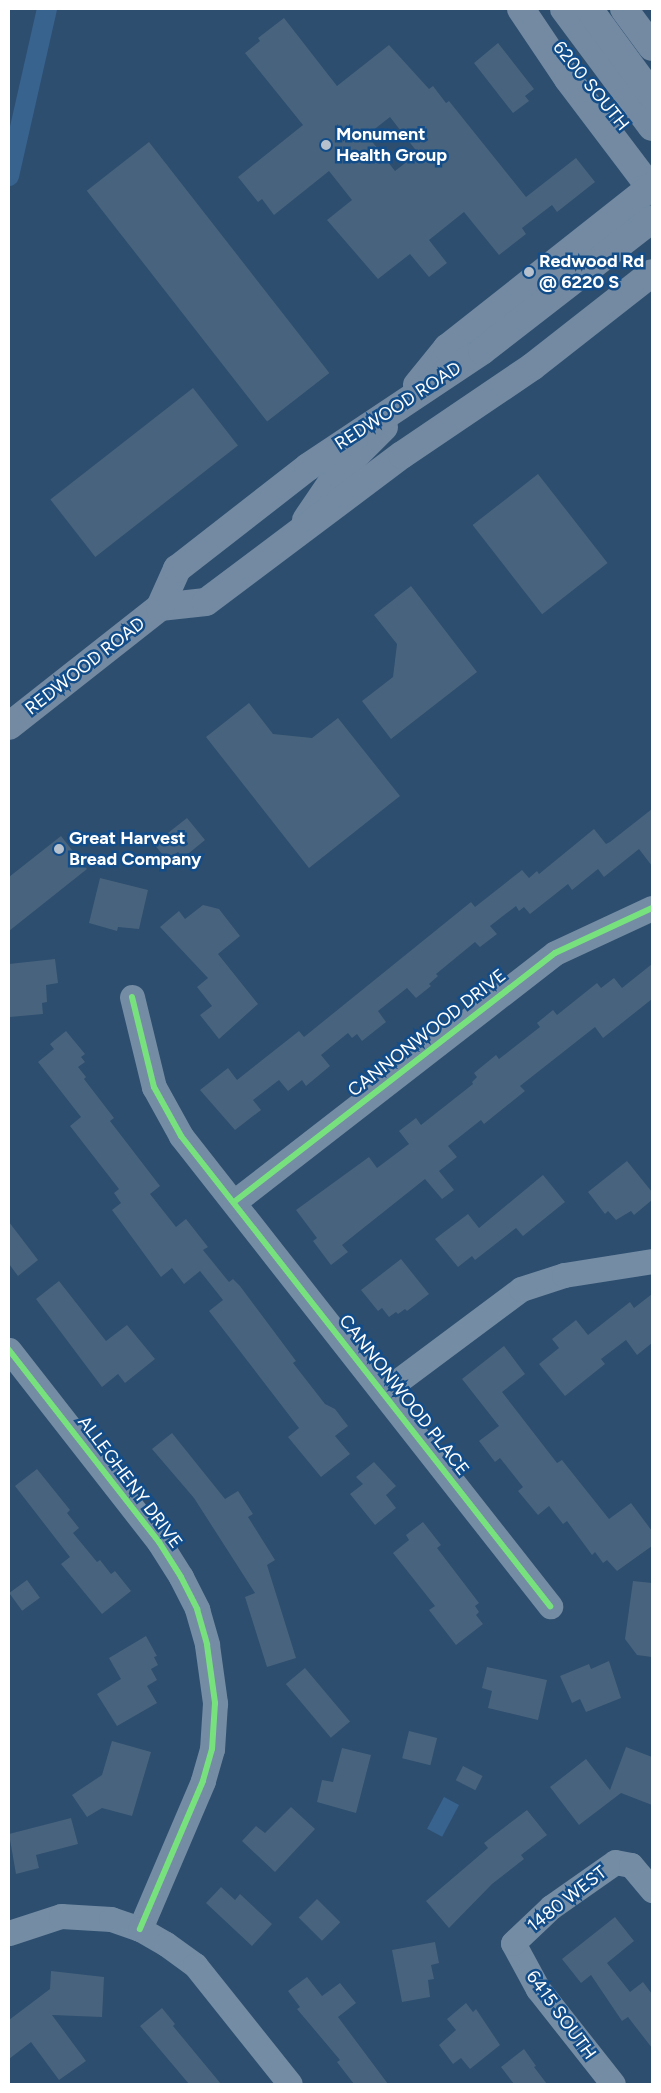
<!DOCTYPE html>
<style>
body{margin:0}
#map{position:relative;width:661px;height:2093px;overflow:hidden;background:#2d4e6f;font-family:Figtree,sans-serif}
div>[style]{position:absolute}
.water>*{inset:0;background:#38638f;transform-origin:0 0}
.canal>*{height:20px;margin:-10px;padding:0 10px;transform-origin:10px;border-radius:10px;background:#38638f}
.building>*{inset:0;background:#48637d;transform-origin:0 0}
.minor>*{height:25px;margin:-12.5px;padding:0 12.5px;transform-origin:12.5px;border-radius:12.5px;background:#748ca4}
.major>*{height:28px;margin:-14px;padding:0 14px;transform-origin:14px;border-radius:14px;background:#738aa2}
.cycleway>*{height:6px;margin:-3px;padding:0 3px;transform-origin:3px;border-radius:3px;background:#77e17e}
.dots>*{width:14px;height:14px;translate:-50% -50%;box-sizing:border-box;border:2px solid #124d8a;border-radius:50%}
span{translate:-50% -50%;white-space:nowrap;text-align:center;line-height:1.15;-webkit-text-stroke:5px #124d8a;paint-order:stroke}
.street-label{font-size:18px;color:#fff}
.poi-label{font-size:18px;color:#fff;font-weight:700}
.left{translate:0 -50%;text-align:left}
.frame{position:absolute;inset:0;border:10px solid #fff;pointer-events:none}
</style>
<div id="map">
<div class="water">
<i style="left:444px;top:1797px;width:17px;height:36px;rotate:28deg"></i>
</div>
<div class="canal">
<i style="left:9px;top:176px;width:171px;rotate:-77.2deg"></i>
</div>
<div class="building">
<i style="clip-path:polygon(evenodd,284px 18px,337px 86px,389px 45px,429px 89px,433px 86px,446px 103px,449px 101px,526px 197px,576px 158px,595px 182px,557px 212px,552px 205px,522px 228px,526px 234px,499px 255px,464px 212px,429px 240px,447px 263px,429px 277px,410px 254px,378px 279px,327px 220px,352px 200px,329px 171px,274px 215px,262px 199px,258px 202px,238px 177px,303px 125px,245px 53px,260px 41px,258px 38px,284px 18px,390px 117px,418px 153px,395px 171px,367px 135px,390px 117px)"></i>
<i style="clip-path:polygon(498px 43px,534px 89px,525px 96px,529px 101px,513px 113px,474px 63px)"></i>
<i style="left:149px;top:142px;width:293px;height:79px;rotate:52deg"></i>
<i style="left:193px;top:388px;width:73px;height:181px;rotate:52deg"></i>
<i style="left:538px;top:474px;width:113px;height:83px;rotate:52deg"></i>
<i style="clip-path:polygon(411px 586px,477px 672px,391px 739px,362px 701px,393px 677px,397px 644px,374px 615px)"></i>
<i style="clip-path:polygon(249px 703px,273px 734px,312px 738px,338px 718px,400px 796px,309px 868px,206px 737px)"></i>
<i style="clip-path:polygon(652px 809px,652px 866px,639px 849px,604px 877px,598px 869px,572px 890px,568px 884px,530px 914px,524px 907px,519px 911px,516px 906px,490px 926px,497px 934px,480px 947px,475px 942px,436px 974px,438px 976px,429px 984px,431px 986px,416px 998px,407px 988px,378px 1011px,386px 1022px,362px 1041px,357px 1034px,352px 1038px,348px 1033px,321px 1055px,330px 1066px,306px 1086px,302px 1080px,288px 1091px,279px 1080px,253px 1100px,261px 1110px,235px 1130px,200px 1090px,228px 1068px,237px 1080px,299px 1031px,304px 1037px,471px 902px,475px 907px,522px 870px,529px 878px,537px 871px,539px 874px,594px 829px,606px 844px,610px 842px)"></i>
<i style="clip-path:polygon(187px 818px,205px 840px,183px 858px,178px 852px,167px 860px,154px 844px)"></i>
<i style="clip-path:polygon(61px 836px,87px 869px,9px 931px,9px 877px)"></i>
<i style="clip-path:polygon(100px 878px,148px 890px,139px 929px,118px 927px,117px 931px,89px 923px)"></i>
<i style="clip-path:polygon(203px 905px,219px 909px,240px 936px,218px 954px,258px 1004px,219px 1039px,200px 1015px,212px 1006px,197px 987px,208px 978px,160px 927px,179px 911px,185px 919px)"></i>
<i style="clip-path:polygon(55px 959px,58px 983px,46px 985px,47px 1002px,42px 1003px,43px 1014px,10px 1017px,9px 964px)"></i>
<i style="clip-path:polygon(652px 964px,652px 999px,603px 1038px,595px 1027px,520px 1086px,525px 1091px,484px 1124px,481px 1120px,448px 1146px,457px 1157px,439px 1171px,454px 1190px,442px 1199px,425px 1179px,342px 1245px,348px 1252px,331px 1265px,313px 1241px,317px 1238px,296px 1210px,369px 1157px,377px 1168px,409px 1144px,399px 1131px,416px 1118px,421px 1125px,473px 1084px,472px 1082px,477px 1077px,474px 1073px,496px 1055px,499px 1059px,540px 1027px,537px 1023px,553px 1010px,557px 1015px,597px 983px,601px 988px,614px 978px,622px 988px)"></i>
<i style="clip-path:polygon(66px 1031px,85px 1054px,81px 1057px,85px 1062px,78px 1067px,86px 1077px,84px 1079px,114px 1118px,110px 1121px,160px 1186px,150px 1194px,176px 1227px,186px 1219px,208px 1247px,203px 1250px,229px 1282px,233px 1279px,240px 1286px,296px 1361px,293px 1363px,325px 1404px,335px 1409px,348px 1426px,335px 1436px,350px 1454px,321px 1477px,288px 1437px,299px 1428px,209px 1311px,223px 1300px,200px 1271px,184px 1284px,172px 1268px,161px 1277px,112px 1210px,121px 1203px,114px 1193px,119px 1189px,70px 1126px,81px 1117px,38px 1062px,54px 1049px,50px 1044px)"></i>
<i style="clip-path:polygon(627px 1161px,652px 1192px,652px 1200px,634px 1215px,631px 1211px,616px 1220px,608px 1211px,605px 1214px,588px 1192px)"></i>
<i style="clip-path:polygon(543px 1175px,565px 1202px,523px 1236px,516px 1228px,475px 1260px,472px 1256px,458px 1267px,435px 1239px,468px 1214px,479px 1228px)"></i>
<i style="clip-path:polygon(9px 1222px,38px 1260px,18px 1276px,9px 1264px)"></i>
<i style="clip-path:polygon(401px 1259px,429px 1294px,407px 1311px,405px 1309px,398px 1314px,396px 1312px,389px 1317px,382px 1308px,378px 1311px,361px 1290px)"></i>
<i style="clip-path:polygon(59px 1281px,106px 1341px,127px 1325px,155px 1359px,125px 1383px,118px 1374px,102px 1387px,36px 1299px)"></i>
<i style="clip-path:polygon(652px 1294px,652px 1343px,637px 1355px,626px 1340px,601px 1359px,605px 1364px,565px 1396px,539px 1364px,559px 1348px,552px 1339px,576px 1320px,588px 1335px,630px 1302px,634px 1308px)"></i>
<i style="clip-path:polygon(504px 1346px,525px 1374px,502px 1392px,557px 1463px,562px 1460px,609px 1519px,631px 1503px,652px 1531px,652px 1546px,617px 1571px,607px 1560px,603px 1563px,595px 1552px,592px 1555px,567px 1521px,563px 1524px,549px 1506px,538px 1515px,518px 1491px,523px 1487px,500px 1458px,495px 1462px,479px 1441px,499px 1426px,462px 1379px)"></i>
<i style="clip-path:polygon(172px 1433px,225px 1499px,238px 1491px,253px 1514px,248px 1517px,275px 1560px,267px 1565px,296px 1658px,267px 1667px,245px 1597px,255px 1593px,194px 1498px,152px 1449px)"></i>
<i style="clip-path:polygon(374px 1462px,396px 1486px,386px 1495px,396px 1508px,375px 1525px,350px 1494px,363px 1484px,356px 1477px)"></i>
<i style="clip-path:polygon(37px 1469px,70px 1510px,67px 1513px,79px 1528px,73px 1533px,97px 1562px,100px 1560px,111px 1574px,115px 1571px,131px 1591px,102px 1614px,61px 1564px,70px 1557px,15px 1486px)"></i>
<i style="clip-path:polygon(423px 1522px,441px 1545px,437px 1548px,479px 1603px,475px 1606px,479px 1612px,476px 1615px,483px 1624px,456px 1645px,429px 1610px,435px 1606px,393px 1553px,409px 1540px,406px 1535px)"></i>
<i style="left:27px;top:1580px;width:22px;height:22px;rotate:54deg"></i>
<i style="clip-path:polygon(633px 1581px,652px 1583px,652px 1657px,637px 1655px,625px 1639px)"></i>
<i style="clip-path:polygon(146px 1636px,157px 1656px,154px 1657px,158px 1665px,151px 1669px,157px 1680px,147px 1686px,157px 1703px,117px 1726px,97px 1694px,121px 1679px,109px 1658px)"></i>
<i style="clip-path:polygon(609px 1661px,621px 1698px,586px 1712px,580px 1699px,572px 1703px,560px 1676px,589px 1664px,591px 1669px)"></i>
<i style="clip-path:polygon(487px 1667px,547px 1680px,538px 1720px,488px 1708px,492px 1691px,482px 1688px)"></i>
<i style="left:305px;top:1668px;width:70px;height:25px;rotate:50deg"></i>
<i style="left:409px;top:1731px;width:29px;height:28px;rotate:14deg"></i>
<i style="clip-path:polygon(112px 1741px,151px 1752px,132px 1816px,102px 1808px,87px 1817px,72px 1795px,102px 1775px)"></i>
<i style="clip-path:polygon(626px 1747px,652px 1757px,652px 1805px,621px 1793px,579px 1825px,550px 1787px,586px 1759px,610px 1790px)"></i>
<i style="clip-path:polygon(342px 1748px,371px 1755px,356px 1813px,317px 1802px,322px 1780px,333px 1782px)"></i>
<i style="left:463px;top:1766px;width:22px;height:16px;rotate:27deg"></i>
<i style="clip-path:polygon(291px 1807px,315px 1829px,275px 1872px,242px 1841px,256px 1826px,265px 1833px)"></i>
<i style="clip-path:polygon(527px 1810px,547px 1835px,521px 1855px,524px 1859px,492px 1884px,449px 1928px,426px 1901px,488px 1848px,484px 1843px)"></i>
<i style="clip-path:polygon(71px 1818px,78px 1844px,36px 1855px,39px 1868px,16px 1874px,9px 1834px)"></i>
<i style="clip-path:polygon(221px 1887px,235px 1900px,240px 1894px,272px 1924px,252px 1946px,206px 1903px)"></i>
<i style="left:317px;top:1899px;width:33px;height:26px;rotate:45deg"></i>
<i style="clip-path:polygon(615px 1917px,634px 1941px,607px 1963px,630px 1992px,643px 1982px,652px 1994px,652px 2048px,628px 2017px,622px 2021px,591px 1975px,581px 1983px,562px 1959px)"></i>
<i style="clip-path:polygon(435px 1942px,439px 1963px,431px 1965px,434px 1979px,428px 1980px,430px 1997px,402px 2002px,392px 1950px)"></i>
<i style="clip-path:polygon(51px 1971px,104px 1977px,102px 2017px,52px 2015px,86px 2061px,59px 2080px,31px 2042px,9px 2059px,9px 2020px,50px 1989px)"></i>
<i style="clip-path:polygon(307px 1977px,322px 1996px,340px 1983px,356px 2003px,338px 2017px,388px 2084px,354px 2084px,337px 2062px,340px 2060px,297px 2009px,300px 2007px,288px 1991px)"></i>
<i style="clip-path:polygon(466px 2003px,473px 2012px,476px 2009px,500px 2045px,470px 2069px,461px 2058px,453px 2064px,439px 2045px,456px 2030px,447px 2019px)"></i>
<i style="clip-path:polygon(162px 2008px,175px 2024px,173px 2026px,221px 2084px,189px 2084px,140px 2026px)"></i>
<i style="clip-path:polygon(524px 2049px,536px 2066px,534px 2067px,547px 2084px,514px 2084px,501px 2067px)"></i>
</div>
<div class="minor">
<i style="left:132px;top:997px;width:93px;rotate:76.3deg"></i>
<i style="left:154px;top:1087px;width:56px;rotate:61.1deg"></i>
<i style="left:181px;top:1136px;width:598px;rotate:51.86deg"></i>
<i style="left:234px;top:1202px;width:406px;rotate:-37.8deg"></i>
<i style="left:555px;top:953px;width:107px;rotate:-24.9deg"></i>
<i style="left:9px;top:1350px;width:244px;rotate:52deg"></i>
<i style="left:159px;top:1542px;width:41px;rotate:57.8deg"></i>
<i style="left:181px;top:1577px;width:36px;rotate:63deg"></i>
<i style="left:197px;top:1609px;width:37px;rotate:74deg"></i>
<i style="left:207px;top:1645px;width:59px;rotate:82.1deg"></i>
<i style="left:215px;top:1703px;width:46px;rotate:93.7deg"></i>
<i style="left:212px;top:1749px;width:33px;rotate:106deg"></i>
<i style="left:203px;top:1781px;width:161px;rotate:113.1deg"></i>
<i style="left:383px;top:1392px;width:172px;rotate:-36.7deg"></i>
<i style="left:521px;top:1289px;width:45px;rotate:-18deg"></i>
<i style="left:564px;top:1275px;width:89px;rotate:-9deg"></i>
<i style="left:9px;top:1933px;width:55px;rotate:-18.1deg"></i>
<i style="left:61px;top:1916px;width:50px;rotate:3.4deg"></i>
<i style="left:111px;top:1919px;width:31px;rotate:19deg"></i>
<i style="left:140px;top:1929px;width:30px;rotate:30deg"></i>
<i style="left:166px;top:1944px;width:36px;rotate:36deg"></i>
<i style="left:195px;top:1965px;width:152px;rotate:51.4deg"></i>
<i style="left:613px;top:2084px;width:121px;rotate:-128.3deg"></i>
<i style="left:538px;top:1989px;width:52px;rotate:-118.5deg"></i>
<i style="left:513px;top:1943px;width:52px;rotate:-43.5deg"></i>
<i style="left:551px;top:1907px;width:78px;rotate:-35.1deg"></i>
<i style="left:615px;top:1862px;width:16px;rotate:11deg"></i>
<i style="left:631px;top:1865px;width:33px;rotate:50deg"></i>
</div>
<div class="major">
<i style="left:521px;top:9px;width:84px;rotate:56.1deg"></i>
<i style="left:568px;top:79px;width:139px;rotate:52.9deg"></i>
<i style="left:564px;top:9px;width:147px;rotate:53.3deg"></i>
<i style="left:589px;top:9px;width:107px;rotate:53.8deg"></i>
<i style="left:624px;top:9px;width:47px;rotate:53.6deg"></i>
<i style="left:417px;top:385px;width:48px;rotate:-51deg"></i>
<i style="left:447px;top:348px;width:261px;rotate:-38.3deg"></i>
<i style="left:306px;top:520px;width:57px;rotate:-55.8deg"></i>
<i style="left:338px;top:473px;width:65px;rotate:-45deg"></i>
<i style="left:160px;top:607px;width:46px;rotate:-6.2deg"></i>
<i style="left:206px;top:602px;width:245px;rotate:-36.9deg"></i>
<i style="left:402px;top:455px;width:157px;rotate:-34.1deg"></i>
<i style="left:532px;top:367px;width:152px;rotate:-38.1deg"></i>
<i style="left:9px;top:726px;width:192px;rotate:-38.2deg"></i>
<i style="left:160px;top:607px;width:42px;rotate:-65.9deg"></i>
<i style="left:177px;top:569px;width:166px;rotate:-37.9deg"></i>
<i style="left:308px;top:467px;width:209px;rotate:-33.7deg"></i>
<i style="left:482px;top:351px;width:215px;rotate:-37.8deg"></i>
</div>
<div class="cycleway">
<i style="left:132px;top:997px;width:93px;rotate:76.3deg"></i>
<i style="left:154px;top:1087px;width:56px;rotate:61.1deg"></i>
<i style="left:181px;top:1136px;width:598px;rotate:51.86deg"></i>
<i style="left:234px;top:1202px;width:406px;rotate:-37.8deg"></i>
<i style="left:555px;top:953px;width:107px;rotate:-24.9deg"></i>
<i style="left:9px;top:1350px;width:244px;rotate:52deg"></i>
<i style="left:159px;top:1542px;width:41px;rotate:57.8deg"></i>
<i style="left:181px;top:1577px;width:36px;rotate:63deg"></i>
<i style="left:197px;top:1609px;width:37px;rotate:74deg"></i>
<i style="left:207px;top:1645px;width:59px;rotate:82.1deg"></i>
<i style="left:215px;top:1703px;width:46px;rotate:93.7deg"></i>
<i style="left:212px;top:1749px;width:33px;rotate:106deg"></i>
<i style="left:203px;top:1781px;width:161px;rotate:113.1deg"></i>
</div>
<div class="dots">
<i style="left:326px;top:145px;background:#b6c1cd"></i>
<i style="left:529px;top:272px;background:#b6c1cd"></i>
<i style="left:59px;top:849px;background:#b6c1cd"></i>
</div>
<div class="street-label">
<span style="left:591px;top:86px;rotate:51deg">6200 SOUTH</span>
<span style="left:398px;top:406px;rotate:-33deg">REDWOOD ROAD</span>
<span style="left:85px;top:666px;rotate:-38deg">REDWOOD ROAD</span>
<span style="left:427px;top:1033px;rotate:-38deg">CANNONWOOD DRIVE</span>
<span style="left:404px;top:1395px;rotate:52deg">CANNONWOOD PLACE</span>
<span style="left:130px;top:1482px;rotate:53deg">ALLEGHENY DRIVE</span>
<span style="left:567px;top:1899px;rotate:-38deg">1480 WEST</span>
<span style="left:561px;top:2015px;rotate:54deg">6415 SOUTH</span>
</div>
<div class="poi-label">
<span class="left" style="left:336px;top:145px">Monument<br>Health Group</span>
<span class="left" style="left:539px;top:272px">Redwood Rd<br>@ 6220 S</span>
<span class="left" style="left:69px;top:849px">Great Harvest<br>Bread Company</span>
</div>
<div class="frame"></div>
</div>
